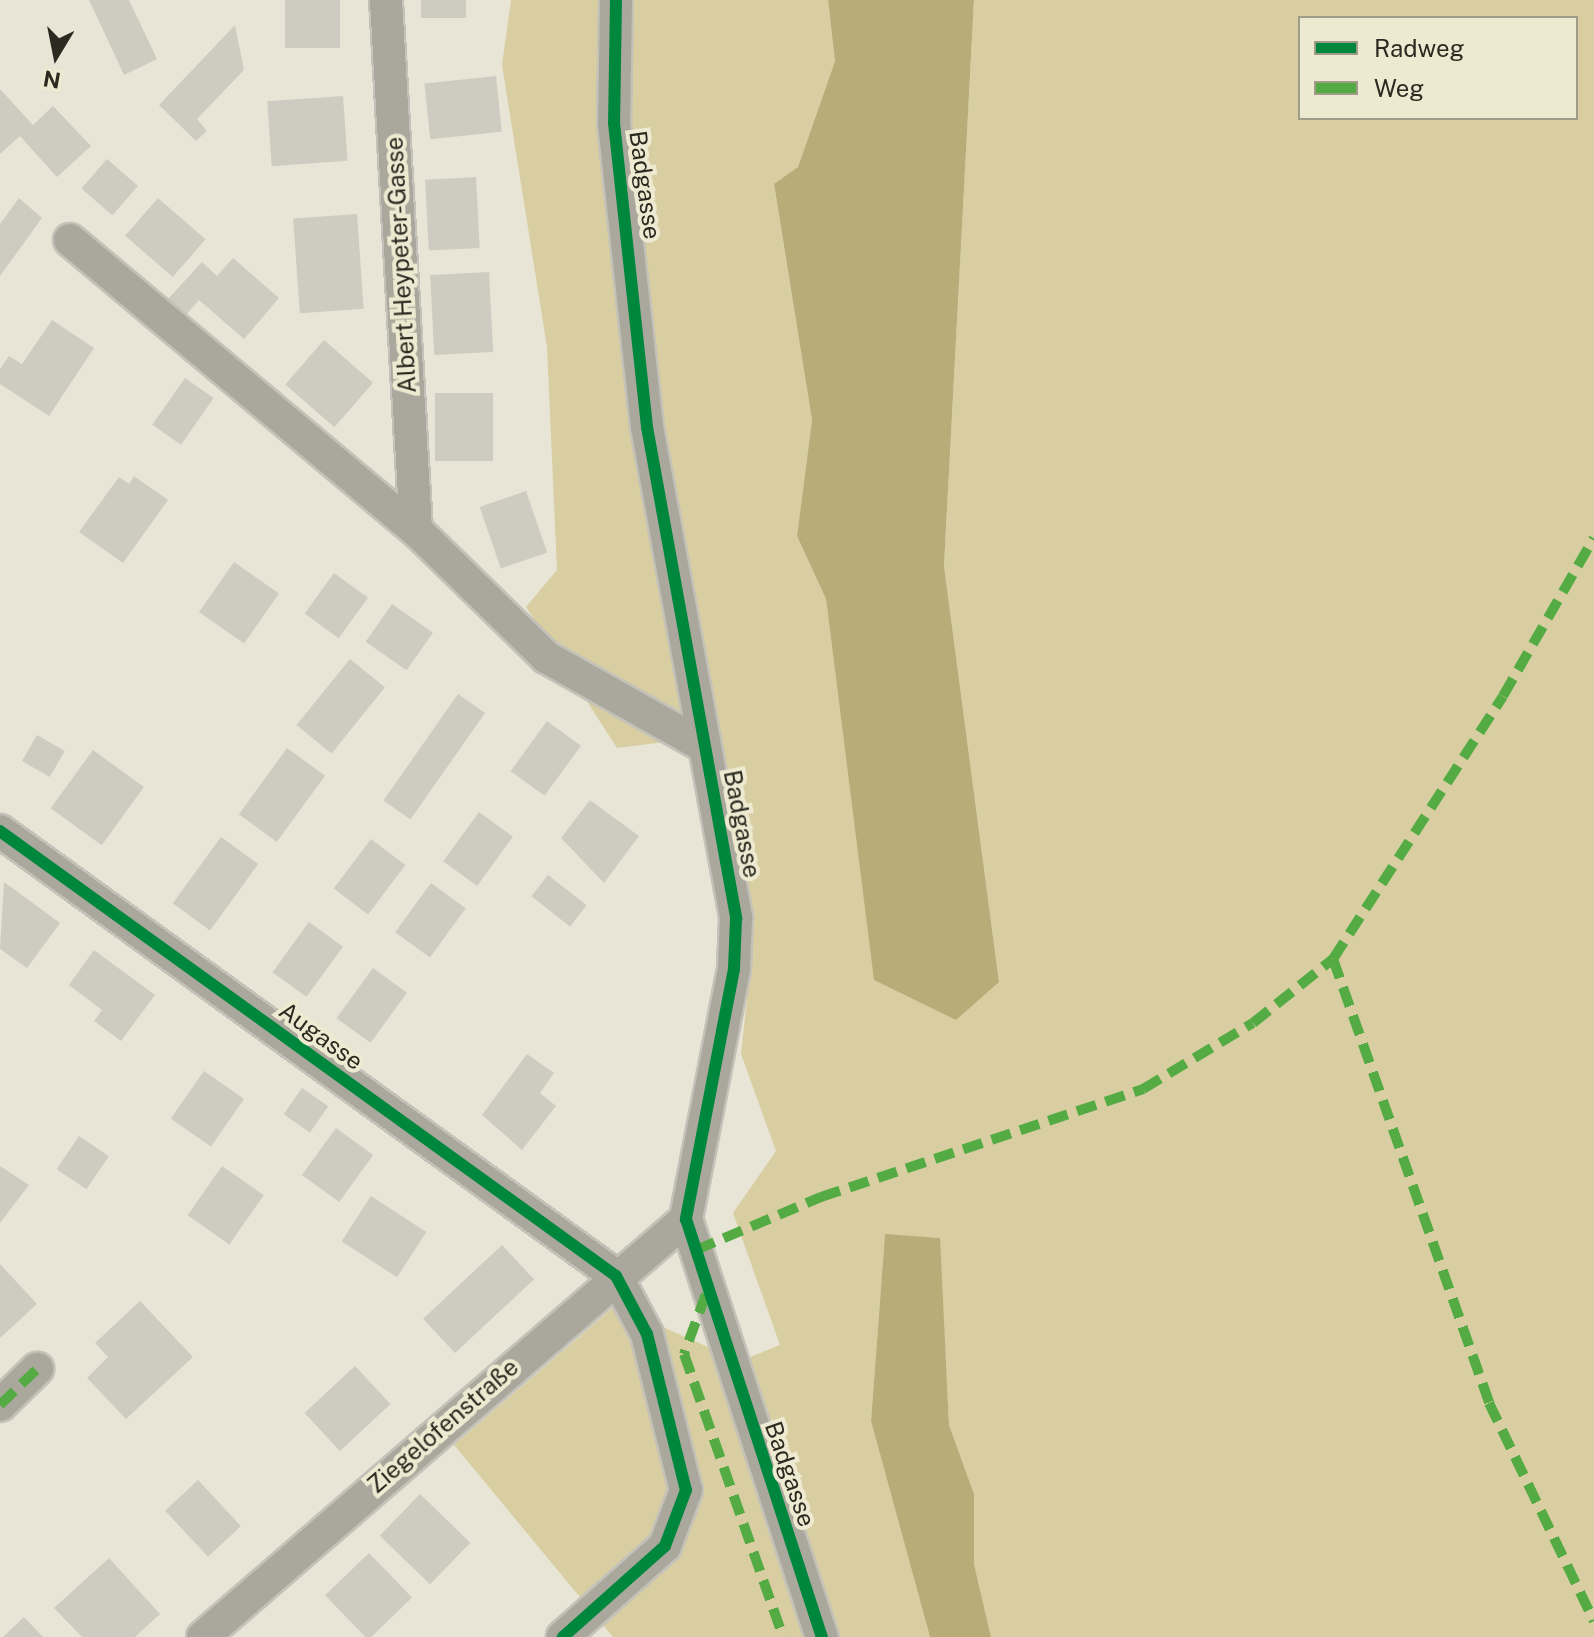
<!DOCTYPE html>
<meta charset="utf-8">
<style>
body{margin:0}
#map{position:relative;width:1594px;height:1637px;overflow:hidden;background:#e8e5d7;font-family:"Public Sans",sans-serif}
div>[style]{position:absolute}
.forest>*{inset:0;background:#d8cea2}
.water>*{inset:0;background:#b8ac78}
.building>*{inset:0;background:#ceccc1;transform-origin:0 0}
.roads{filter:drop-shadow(2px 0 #c4c2b8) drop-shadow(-2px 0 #c4c2b8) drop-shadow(0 2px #c4c2b8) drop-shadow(0 -2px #c4c2b8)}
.street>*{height:32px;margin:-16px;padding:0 16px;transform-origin:16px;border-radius:16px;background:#aaa89c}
.quiet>*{height:10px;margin-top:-5px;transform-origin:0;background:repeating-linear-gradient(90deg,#54ab43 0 20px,transparent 0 30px)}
.cycleway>*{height:12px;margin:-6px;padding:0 6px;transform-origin:6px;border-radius:6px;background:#00873e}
span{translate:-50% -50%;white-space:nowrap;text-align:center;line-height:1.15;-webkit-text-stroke:8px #eee9d1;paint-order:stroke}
.street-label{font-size:24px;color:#2b2920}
.legend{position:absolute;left:1298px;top:16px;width:280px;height:104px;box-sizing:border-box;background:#eee9d1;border:2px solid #a09c8a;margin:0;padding:10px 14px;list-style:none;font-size:24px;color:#2b2920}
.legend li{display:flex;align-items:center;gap:16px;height:40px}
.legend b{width:40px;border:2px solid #a09c8a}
.north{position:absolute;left:16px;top:16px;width:80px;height:80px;-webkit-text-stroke:6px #eee9d1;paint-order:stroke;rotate:190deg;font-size:22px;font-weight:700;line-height:32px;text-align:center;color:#2b2920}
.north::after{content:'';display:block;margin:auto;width:28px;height:36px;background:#2b2920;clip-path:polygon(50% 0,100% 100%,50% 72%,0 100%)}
</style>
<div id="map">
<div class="forest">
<i style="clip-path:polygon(evenodd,511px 0,828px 0,835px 61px,798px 167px,774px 185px,812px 420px,797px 536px,826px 599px,869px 936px,999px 981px,944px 566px,974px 0,1594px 0,1594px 1637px,991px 1637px,974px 1564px,974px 1494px,949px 1425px,939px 1238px,885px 1235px,871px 1421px,930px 1637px,613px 1637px,454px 1445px,615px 1306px,740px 1361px,780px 1345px,733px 1213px,776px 1151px,741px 1054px,753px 943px,738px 832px,680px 740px,617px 748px,526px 607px,557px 570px,547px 347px,502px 65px,511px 0,1300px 18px,1576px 18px,1576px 118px,1300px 118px,1300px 18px)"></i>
</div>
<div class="water">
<i style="clip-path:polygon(828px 0,974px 0,944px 566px,999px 982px,956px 1020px,874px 980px,826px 599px,797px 536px,812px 420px,774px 184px,798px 167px,835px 61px)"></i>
<i style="clip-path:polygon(885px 1234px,940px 1238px,949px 1425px,974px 1494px,974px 1564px,991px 1637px,930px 1637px,871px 1421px)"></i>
</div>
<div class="building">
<i style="clip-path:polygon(89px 0,129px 0,157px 59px,124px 75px)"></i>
<i style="left:285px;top:0;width:55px;height:48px"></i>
<i style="left:421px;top:0;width:45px;height:18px"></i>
<i style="clip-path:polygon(235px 25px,244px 70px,197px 119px,207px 131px,196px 141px,159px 105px)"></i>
<i style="left:496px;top:76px;width:56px;height:72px;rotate:84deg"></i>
<i style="clip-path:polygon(0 89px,33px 125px,53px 106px,91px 146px,57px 177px,20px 136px,0 154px)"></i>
<i style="left:343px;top:96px;width:65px;height:76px;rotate:86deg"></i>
<i style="left:107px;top:159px;width:41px;height:39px;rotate:41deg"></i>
<i style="left:476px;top:177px;width:71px;height:51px;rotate:87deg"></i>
<i style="clip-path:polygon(19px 198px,42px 218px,0 276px,0 224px)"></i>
<i style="left:158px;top:198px;width:63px;height:50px;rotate:41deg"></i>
<i style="left:357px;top:214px;width:95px;height:64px;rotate:86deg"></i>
<i style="clip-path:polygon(233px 258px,279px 298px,244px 339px,199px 300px,186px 315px,168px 299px,202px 262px,217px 276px)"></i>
<i style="left:489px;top:272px;width:80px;height:59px;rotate:87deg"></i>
<i style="clip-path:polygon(52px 320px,94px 348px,49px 416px,0 384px,0 369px,9px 356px,22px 364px)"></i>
<i style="left:324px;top:340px;width:65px;height:59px;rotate:41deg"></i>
<i style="left:185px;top:378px;width:35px;height:57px;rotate:35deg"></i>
<i style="left:435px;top:393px;width:58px;height:68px"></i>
<i style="clip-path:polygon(134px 476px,168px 500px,123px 563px,79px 532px,119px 477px,129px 484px)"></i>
<i style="left:526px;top:491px;width:65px;height:49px;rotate:71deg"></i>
<i style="left:234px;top:562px;width:55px;height:61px;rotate:35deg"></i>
<i style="left:334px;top:573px;width:42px;height:50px;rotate:36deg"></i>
<i style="left:392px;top:604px;width:50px;height:46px;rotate:35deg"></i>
<i style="left:350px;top:659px;width:45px;height:85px;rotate:39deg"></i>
<i style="left:458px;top:694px;width:33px;height:130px;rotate:35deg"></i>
<i style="left:547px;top:721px;width:42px;height:62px;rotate:36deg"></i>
<i style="left:37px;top:735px;width:32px;height:30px;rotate:30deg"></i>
<i style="left:287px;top:748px;width:47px;height:82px;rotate:36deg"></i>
<i style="left:93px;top:750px;width:63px;height:72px;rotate:36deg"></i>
<i style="clip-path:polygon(590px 800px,639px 836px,604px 883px,561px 838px)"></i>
<i style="left:479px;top:812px;width:42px;height:61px;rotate:36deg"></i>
<i style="left:221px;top:837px;width:46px;height:82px;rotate:36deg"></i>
<i style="left:371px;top:839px;width:43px;height:62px;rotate:37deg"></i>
<i style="left:548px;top:875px;width:49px;height:27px;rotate:38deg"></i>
<i style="clip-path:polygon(4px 882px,60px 923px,27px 968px,0 949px)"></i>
<i style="left:431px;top:883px;width:43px;height:61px;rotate:36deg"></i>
<i style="left:309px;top:922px;width:42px;height:62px;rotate:36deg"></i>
<i style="clip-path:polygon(94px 950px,155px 995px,121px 1041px,94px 1021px,102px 1010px,69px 985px)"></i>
<i style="left:373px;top:968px;width:42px;height:62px;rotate:36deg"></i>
<i style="clip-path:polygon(527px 1054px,554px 1073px,540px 1093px,556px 1106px,522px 1150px,482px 1115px)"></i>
<i style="left:204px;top:1071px;width:49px;height:58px;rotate:35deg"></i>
<i style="left:302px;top:1088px;width:32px;height:32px;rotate:35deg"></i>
<i style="left:336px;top:1128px;width:46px;height:58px;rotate:36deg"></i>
<i style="left:79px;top:1136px;width:36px;height:40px;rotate:34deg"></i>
<i style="clip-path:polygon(0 1166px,29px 1185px,0 1223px)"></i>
<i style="left:222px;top:1166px;width:51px;height:60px;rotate:35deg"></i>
<i style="left:371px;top:1196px;width:66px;height:54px;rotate:33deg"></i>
<i style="left:502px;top:1245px;width:47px;height:108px;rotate:47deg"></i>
<i style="clip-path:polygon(0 1264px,37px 1304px,0 1338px)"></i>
<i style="clip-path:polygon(140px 1301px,193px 1357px,126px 1419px,87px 1378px,108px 1357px,95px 1343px)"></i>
<i style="left:355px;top:1366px;width:52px;height:69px;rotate:47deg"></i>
<i style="left:198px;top:1480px;width:63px;height:45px;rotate:47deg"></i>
<i style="left:420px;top:1494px;width:70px;height:58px;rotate:44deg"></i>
<i style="left:369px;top:1553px;width:62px;height:61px;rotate:46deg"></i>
<i style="clip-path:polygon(109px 1558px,160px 1614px,135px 1637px,82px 1637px,54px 1608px)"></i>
<i style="clip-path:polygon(24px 1617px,43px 1637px,3px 1637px)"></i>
</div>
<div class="roads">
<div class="street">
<i style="left:386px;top:0;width:531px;rotate:86.76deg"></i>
<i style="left:616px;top:0;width:123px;rotate:90.9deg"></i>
<i style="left:614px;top:123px;width:306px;rotate:83.8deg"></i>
<i style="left:647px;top:427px;width:500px;rotate:79.7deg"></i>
<i style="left:736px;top:919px;width:50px;rotate:92.3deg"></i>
<i style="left:734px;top:969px;width:255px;rotate:100.9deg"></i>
<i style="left:686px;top:1219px;width:440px;rotate:72deg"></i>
<i style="left:70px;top:240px;width:451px;rotate:40deg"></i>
<i style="left:416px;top:530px;width:182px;rotate:44.3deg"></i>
<i style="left:546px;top:657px;width:181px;rotate:29.4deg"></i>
<i style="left:0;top:831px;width:760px;rotate:35.84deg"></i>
<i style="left:616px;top:1276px;width:66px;rotate:61.9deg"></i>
<i style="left:647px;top:1334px;width:161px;rotate:76deg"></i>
<i style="left:686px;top:1490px;width:60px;rotate:110.6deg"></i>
<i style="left:665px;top:1546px;width:137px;rotate:138.3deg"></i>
<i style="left:0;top:1405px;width:52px;rotate:-44.2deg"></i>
<i style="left:203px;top:1637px;width:639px;rotate:-40.87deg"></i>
</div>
</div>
<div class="quiet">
<i style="left:1333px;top:959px;width:471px;rotate:70.6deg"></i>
<i style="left:1489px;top:1403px;width:242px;rotate:64.3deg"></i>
<i style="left:696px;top:1250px;width:136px;rotate:-23deg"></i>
<i style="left:821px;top:1197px;width:340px;rotate:-18.5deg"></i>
<i style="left:1143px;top:1089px;width:128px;rotate:-31deg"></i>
<i style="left:1253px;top:1023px;width:102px;rotate:-38.7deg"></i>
<i style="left:1333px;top:959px;width:313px;rotate:-57.1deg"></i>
<i style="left:1503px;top:696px;width:182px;rotate:-60.1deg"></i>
<i style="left:706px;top:1294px;width:64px;rotate:110.1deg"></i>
<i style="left:684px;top:1354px;width:300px;rotate:70.7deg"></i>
<i style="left:0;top:1405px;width:52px;rotate:-44.2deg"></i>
</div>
<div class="cycleway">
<i style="left:616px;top:0;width:123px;rotate:90.9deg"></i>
<i style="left:614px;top:123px;width:306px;rotate:83.8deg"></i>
<i style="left:647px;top:427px;width:500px;rotate:79.7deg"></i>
<i style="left:736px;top:919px;width:50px;rotate:92.3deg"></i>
<i style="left:734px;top:969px;width:255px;rotate:100.9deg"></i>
<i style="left:686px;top:1219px;width:440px;rotate:72deg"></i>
<i style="left:0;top:831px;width:760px;rotate:35.84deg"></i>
<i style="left:616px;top:1276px;width:66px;rotate:61.9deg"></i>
<i style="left:647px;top:1334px;width:161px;rotate:76deg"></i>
<i style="left:686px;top:1490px;width:60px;rotate:110.6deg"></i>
<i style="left:665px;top:1546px;width:137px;rotate:138.3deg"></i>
</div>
<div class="street-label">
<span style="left:645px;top:185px;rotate:82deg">Badgasse</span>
<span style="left:401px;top:265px;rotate:-93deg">Albert Heypeter-Gasse</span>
<span style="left:742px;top:824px;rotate:79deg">Badgasse</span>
<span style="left:321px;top:1036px;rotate:36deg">Augasse</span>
<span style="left:443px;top:1426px;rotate:-41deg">Ziegelofenstraße</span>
<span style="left:790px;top:1474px;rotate:71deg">Badgasse</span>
</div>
<ul class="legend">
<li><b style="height:10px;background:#00873e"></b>Radweg</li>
<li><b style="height:10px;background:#54ab43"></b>Weg</li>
</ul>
<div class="north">N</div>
</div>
